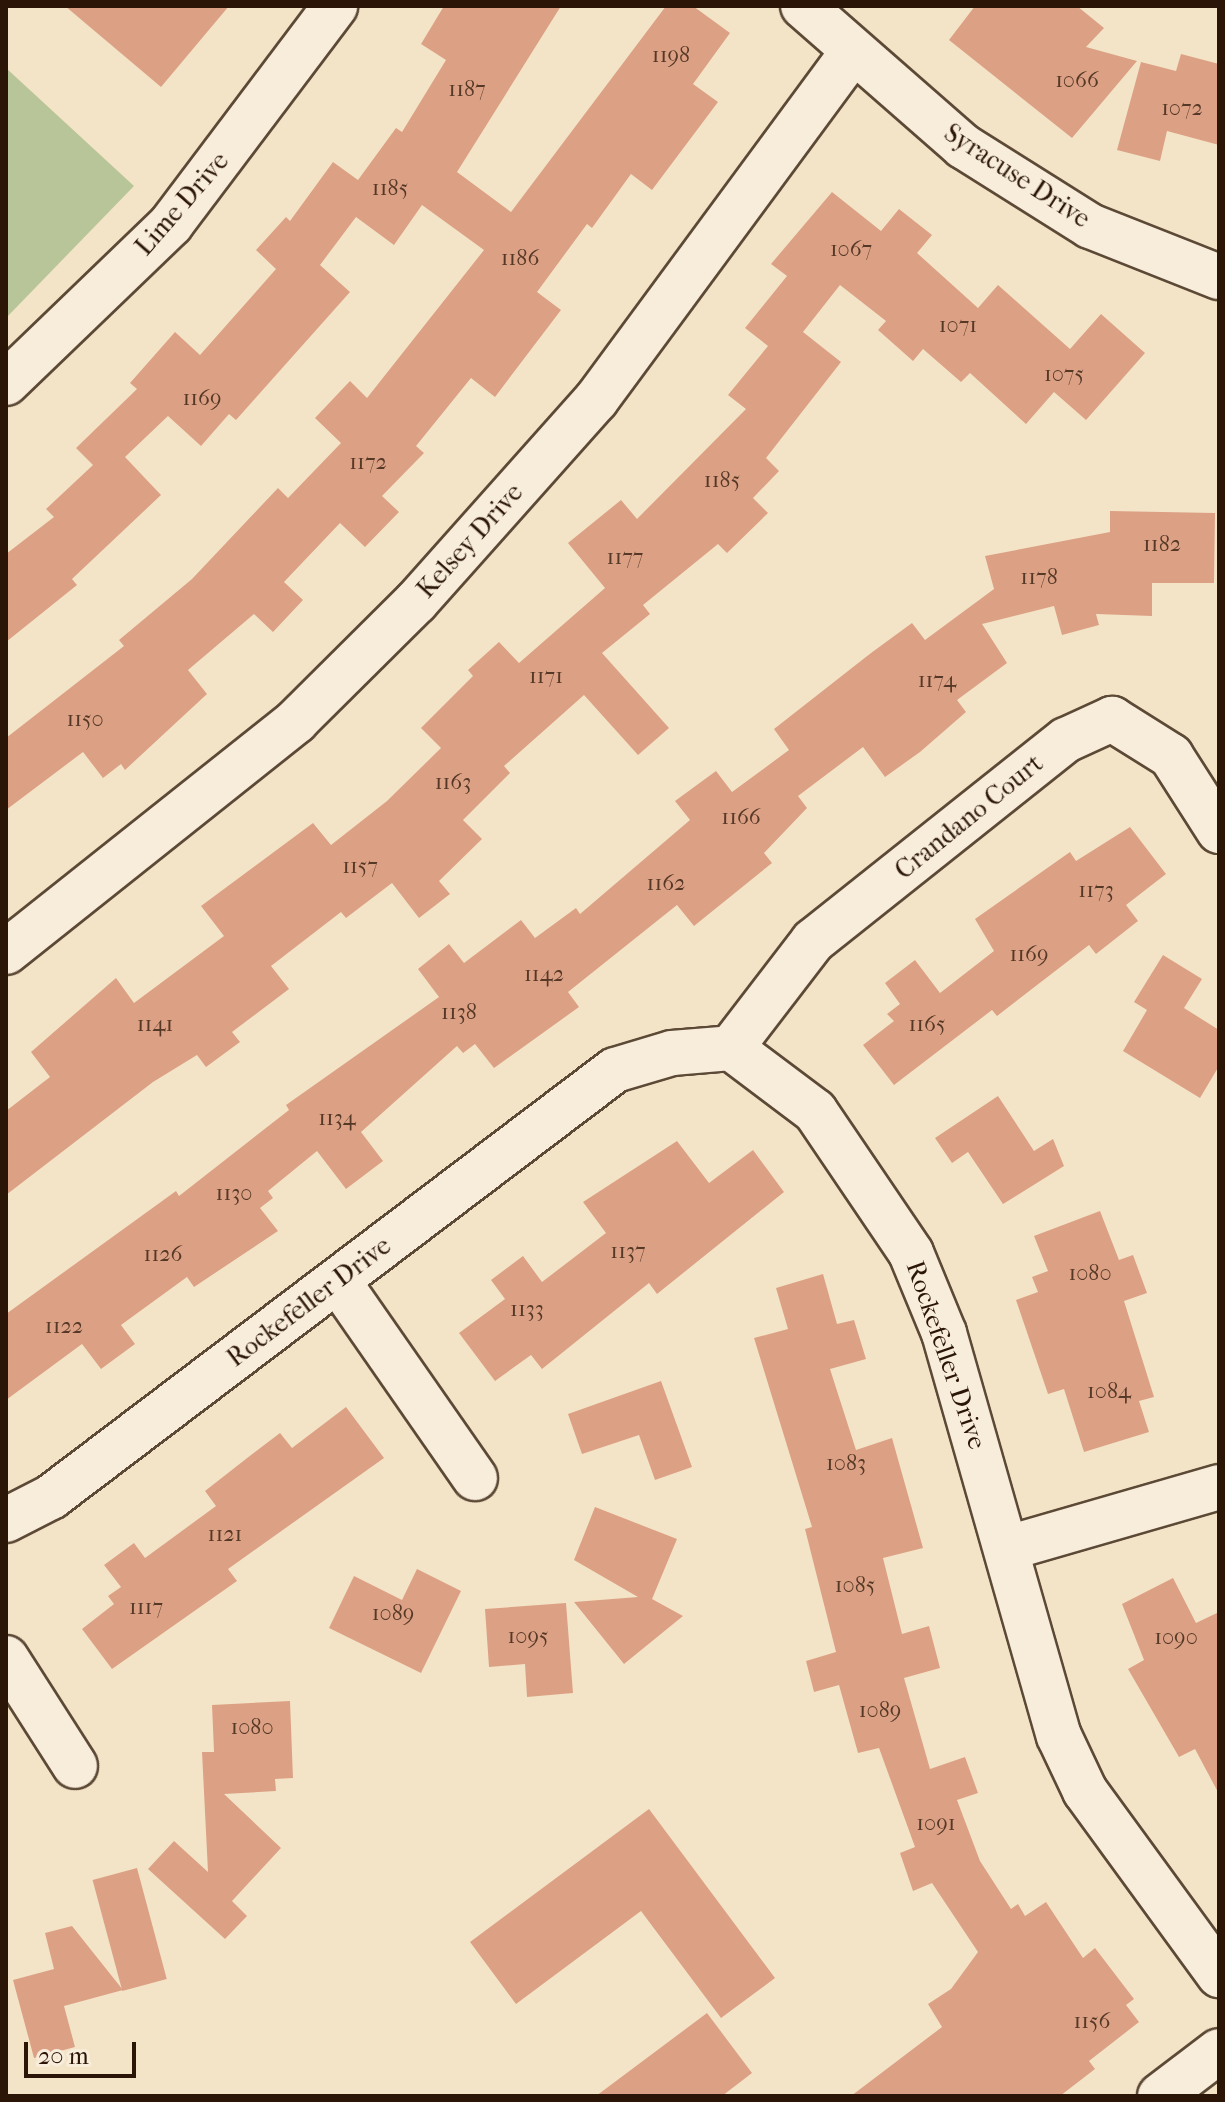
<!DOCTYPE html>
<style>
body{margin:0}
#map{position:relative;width:1225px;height:2102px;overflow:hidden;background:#f4e4c7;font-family:"IM FELL French Canon",serif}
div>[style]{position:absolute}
.green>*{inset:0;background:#b8c598}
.building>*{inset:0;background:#dca185;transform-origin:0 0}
.roads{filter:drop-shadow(2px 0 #5c4936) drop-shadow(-2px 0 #5c4936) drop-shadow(0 2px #5c4936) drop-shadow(0 -2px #5c4936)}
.minor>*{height:44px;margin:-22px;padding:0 22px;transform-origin:22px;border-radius:22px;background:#f8eddb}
span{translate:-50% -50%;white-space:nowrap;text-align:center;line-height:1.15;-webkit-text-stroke:6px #f8eddb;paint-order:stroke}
.number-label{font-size:22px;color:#563826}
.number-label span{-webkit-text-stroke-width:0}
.street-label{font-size:26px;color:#2a1506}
.frame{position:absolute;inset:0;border:8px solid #2a1506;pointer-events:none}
.scale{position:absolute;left:24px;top:2042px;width:112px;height:36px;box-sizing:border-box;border:4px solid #2a1506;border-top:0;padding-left:10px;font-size:24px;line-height:28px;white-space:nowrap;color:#2a1506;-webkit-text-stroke:6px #f8eddb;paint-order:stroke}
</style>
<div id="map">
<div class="green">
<i style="clip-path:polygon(6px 68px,134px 186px,6px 318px)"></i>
</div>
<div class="building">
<i style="clip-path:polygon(65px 6px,229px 6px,161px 87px)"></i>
<i style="clip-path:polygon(444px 6px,561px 6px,457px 172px,511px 212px,666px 6px,693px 6px,730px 33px,693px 84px,718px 102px,652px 190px,631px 174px,592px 228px,587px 224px,537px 292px,561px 310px,495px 397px,471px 378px,416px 446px,424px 453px,382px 496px,399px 512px,365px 547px,340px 523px,284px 582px,303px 600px,273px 632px,254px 614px,188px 670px,207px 694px,125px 770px,121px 764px,103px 778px,83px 752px,6px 810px,6px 738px,124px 646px,119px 640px,192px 579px,278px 488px,288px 498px,341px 443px,315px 418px,350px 381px,367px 398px,484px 250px,422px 205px,394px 245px,356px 217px,320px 265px,350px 292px,236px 420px,229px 414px,201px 446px,168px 416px,125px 457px,161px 495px,72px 579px,77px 585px,6px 642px,6px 554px,54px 517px,46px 509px,93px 465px,76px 448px,137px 389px,130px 383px,175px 332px,200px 355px,276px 269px,256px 250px,286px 217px,290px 221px,333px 162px,358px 180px,396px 128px,402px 132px,446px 60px,421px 44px)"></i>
<i style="clip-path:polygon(975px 6px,1077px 6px,1104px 28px,1086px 47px,1137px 61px,1072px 138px,949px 40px)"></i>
<i style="clip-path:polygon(1181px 54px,1219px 64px,1219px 145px,1167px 131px,1160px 161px,1117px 150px,1141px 62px,1176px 71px)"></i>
<i style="clip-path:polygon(832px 192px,881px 231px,899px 209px,932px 235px,917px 253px,978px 308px,998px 285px,1070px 349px,1101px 314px,1145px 353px,1086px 420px,1054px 392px,1026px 424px,970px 373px,961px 382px,923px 349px,913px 361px,878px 330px,886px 321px,840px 285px,803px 332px,841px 362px,766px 458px,779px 471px,753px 498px,768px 513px,727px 553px,718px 544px,643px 605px,650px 614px,602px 653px,669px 728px,638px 755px,584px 695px,504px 766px,510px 773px,463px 820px,482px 839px,439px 881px,450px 894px,419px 918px,392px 883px,346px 918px,341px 912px,271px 966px,289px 989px,232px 1032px,240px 1042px,206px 1067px,197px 1055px,153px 1082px,6px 1195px,6px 1111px,50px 1077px,31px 1052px,116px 978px,134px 1003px,224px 936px,201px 906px,313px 823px,331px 845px,387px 801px,441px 748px,421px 728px,473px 676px,468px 670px,499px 642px,519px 663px,605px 588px,568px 543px,621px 500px,637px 519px,746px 409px,728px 395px,768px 346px,745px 328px,787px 276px,771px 264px)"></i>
<i style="clip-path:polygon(1110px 511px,1215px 513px,1214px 583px,1152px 583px,1152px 616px,1096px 614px,1099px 625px,1062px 635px,1054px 606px,982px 624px,1007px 663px,957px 700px,966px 712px,920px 752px,885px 777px,863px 747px,798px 796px,807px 808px,764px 853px,772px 863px,694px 926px,677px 905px,568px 992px,579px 1007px,494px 1068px,475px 1044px,463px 1053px,457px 1046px,361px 1132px,383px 1161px,346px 1189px,317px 1151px,268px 1191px,273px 1198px,260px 1208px,278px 1231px,194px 1287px,187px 1277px,121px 1325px,135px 1344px,101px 1369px,82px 1344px,6px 1400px,6px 1314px,176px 1191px,179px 1196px,289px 1110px,286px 1105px,439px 997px,418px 969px,449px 944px,464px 963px,521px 920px,535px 938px,576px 908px,580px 914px,690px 820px,675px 801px,716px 771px,732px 792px,789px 750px,774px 729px,871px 653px,912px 623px,925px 640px,994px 589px,985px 556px,1110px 532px)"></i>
<i style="clip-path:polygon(1130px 827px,1166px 874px,1126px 905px,1138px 921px,1096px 954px,1089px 945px,997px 1016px,992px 1010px,894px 1085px,863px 1045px,894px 1021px,887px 1014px,900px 1004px,885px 983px,915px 960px,940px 993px,994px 951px,975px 919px,1070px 852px,1076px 861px)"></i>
<i style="clip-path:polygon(1163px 955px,1202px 979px,1184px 1008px,1219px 1030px,1219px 1066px,1200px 1098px,1123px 1051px,1147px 1010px,1134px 1002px)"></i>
<i style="clip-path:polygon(998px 1096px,1034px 1151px,1053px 1139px,1064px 1166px,1003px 1204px,968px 1152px,952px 1163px,935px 1138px)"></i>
<i style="clip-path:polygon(677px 1141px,709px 1183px,753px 1150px,784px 1192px,657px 1294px,649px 1283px,542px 1369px,531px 1355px,495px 1381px,459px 1333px,505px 1299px,491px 1280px,523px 1256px,542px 1282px,606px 1233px,583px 1202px)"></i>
<i style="clip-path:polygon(1100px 1211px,1119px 1260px,1133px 1255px,1147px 1293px,1124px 1301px,1154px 1397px,1139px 1401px,1149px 1432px,1084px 1452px,1064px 1389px,1048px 1394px,1016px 1300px,1038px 1292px,1032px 1277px,1048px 1271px,1034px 1236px)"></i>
<i style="clip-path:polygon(823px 1274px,837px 1324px,854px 1320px,866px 1359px,830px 1369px,856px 1450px,892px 1438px,923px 1548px,883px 1558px,902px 1634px,929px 1626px,940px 1668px,904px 1678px,930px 1769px,965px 1757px,978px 1793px,957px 1800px,980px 1861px,1011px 1909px,1018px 1904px,1025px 1916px,1046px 1902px,1083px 1958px,1095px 1948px,1134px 1999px,1126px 2005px,1139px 2022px,1089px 2061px,1095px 2069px,1060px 2096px,851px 2096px,942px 2027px,928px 2004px,951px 1989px,978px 1952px,932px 1883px,913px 1891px,900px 1853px,915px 1847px,879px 1748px,858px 1753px,839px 1685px,814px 1692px,806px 1661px,836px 1652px,805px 1529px,812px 1527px,754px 1338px,788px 1329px,776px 1288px)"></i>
<i style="clip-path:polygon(661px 1381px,692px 1467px,655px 1480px,639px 1435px,582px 1454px,568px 1414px)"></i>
<i style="clip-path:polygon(346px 1407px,384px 1458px,228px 1569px,237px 1581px,112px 1669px,82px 1629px,114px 1604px,108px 1596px,121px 1587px,104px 1565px,134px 1543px,145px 1558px,216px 1506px,205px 1491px,251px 1455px,280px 1433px,292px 1448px)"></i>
<i style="clip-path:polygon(595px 1507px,677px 1539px,652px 1599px,683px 1616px,624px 1664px,574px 1602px,638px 1597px,574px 1560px)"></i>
<i style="clip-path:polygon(417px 1569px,461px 1591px,421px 1673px,329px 1628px,354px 1576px,402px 1600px)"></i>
<i style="clip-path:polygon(1173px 1578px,1196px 1623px,1219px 1612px,1219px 1794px,1195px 1749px,1179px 1757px,1128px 1669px,1144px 1660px,1122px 1604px)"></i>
<i style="clip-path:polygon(566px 1603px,573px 1693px,527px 1697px,525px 1664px,489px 1667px,485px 1609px)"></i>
<i style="clip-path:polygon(290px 1701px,293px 1778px,275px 1779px,276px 1791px,224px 1794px,281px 1848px,232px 1901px,247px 1916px,225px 1939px,148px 1869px,174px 1841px,208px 1872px,202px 1752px,214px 1752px,212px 1705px)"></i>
<i style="clip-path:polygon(649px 1809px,775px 1978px,721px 2018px,641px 1911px,516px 2004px,470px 1942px)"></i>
<i style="left:137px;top:1868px;width:115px;height:46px;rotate:75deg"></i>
<i style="clip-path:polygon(72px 1926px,123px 1990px,64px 2006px,75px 2047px,34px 2058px,13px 1980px,54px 1969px,45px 1933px)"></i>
<i style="clip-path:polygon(707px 2013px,752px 2073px,722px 2096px,596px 2096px)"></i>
</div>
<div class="roads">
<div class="minor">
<i style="left:803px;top:6px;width:213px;rotate:41.2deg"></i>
<i style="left:963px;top:146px;width:150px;rotate:32.2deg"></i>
<i style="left:1090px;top:226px;width:139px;rotate:21.6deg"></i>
<i style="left:6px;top:383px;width:229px;rotate:-43.9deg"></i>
<i style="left:171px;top:224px;width:273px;rotate:-53deg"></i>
<i style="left:6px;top:952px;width:371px;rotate:-38.5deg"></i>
<i style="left:296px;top:721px;width:169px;rotate:-44.8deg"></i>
<i style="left:416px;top:602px;width:271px;rotate:-48.3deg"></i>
<i style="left:596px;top:400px;width:431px;rotate:-53.6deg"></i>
<i style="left:731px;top:1048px;width:135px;rotate:-52.5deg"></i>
<i style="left:813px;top:941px;width:323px;rotate:-38.5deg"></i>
<i style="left:1066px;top:740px;width:51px;rotate:-24.5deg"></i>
<i style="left:1112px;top:719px;width:70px;rotate:32.1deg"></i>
<i style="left:1171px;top:756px;width:89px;rotate:57.4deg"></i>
<i style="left:338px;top:1281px;width:240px;rotate:55.2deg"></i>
<i style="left:6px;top:1520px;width:51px;rotate:-27.1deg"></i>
<i style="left:51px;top:1497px;width:707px;rotate:-37.13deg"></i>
<i style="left:615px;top:1070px;width:59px;rotate:-16.6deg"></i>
<i style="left:672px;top:1053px;width:59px;rotate:-4.8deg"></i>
<i style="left:731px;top:1048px;width:105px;rotate:36.9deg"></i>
<i style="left:815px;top:1111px;width:171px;rotate:55.9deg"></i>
<i style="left:911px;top:1253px;width:87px;rotate:67.6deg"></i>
<i style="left:944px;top:1333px;width:419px;rotate:74.1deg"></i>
<i style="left:1059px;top:1736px;width:61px;rotate:64.7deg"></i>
<i style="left:1085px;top:1791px;width:228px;rotate:53.9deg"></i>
<i style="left:1008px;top:1548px;width:220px;rotate:-16.1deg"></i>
<i style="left:6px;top:1658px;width:128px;rotate:57.4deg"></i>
<i style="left:1160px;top:2096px;width:74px;rotate:-37.3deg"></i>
</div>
</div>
<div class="number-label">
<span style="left:671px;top:56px">1198</span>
<span style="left:1077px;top:81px">1066</span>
<span style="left:467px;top:90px">1187</span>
<span style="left:1182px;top:109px">1072</span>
<span style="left:390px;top:189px">1185</span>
<span style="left:851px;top:250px">1067</span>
<span style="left:520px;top:259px">1186</span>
<span style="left:958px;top:326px">1071</span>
<span style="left:1064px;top:375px">1075</span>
<span style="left:202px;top:399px">1169</span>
<span style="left:368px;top:463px">1172</span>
<span style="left:722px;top:481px">1185</span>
<span style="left:1162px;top:545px">1182</span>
<span style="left:625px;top:558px">1177</span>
<span style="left:1039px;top:578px">1178</span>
<span style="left:546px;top:677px">1171</span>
<span style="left:937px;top:681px">1174</span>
<span style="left:85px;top:720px">1150</span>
<span style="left:453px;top:783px">1163</span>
<span style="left:741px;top:818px">1166</span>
<span style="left:360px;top:867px">1157</span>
<span style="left:666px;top:884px">1162</span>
<span style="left:1096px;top:891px">1173</span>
<span style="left:1029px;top:955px">1169</span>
<span style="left:544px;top:975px">1142</span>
<span style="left:459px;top:1013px">1138</span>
<span style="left:155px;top:1025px">1141</span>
<span style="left:927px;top:1025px">1165</span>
<span style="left:337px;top:1119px">1134</span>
<span style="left:234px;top:1194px">1130</span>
<span style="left:628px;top:1252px">1137</span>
<span style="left:163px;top:1255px">1126</span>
<span style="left:1090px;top:1274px">1080</span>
<span style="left:527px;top:1310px">1133</span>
<span style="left:64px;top:1327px">1122</span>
<span style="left:1109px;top:1392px">1084</span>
<span style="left:846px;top:1464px">1083</span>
<span style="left:225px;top:1535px">1121</span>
<span style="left:855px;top:1586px">1085</span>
<span style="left:146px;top:1608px">1117</span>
<span style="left:393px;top:1614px">1089</span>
<span style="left:528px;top:1637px">1095</span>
<span style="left:1176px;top:1638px">1090</span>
<span style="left:880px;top:1711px">1089</span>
<span style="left:252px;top:1728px">1080</span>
<span style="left:936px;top:1824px">1091</span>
<span style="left:1092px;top:2022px">1156</span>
</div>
<div class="street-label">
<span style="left:1017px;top:176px;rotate:33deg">Syracuse Drive</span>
<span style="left:182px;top:204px;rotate:-49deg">Lime Drive</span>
<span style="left:470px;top:541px;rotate:-48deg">Kelsey Drive</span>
<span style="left:969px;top:817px;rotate:-39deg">Crandano Court</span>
<span style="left:309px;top:1302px;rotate:-37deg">Rockefeller Drive</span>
<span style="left:946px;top:1355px;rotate:71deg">Rockefeller Drive</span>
</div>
<div class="frame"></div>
<div class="scale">20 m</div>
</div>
